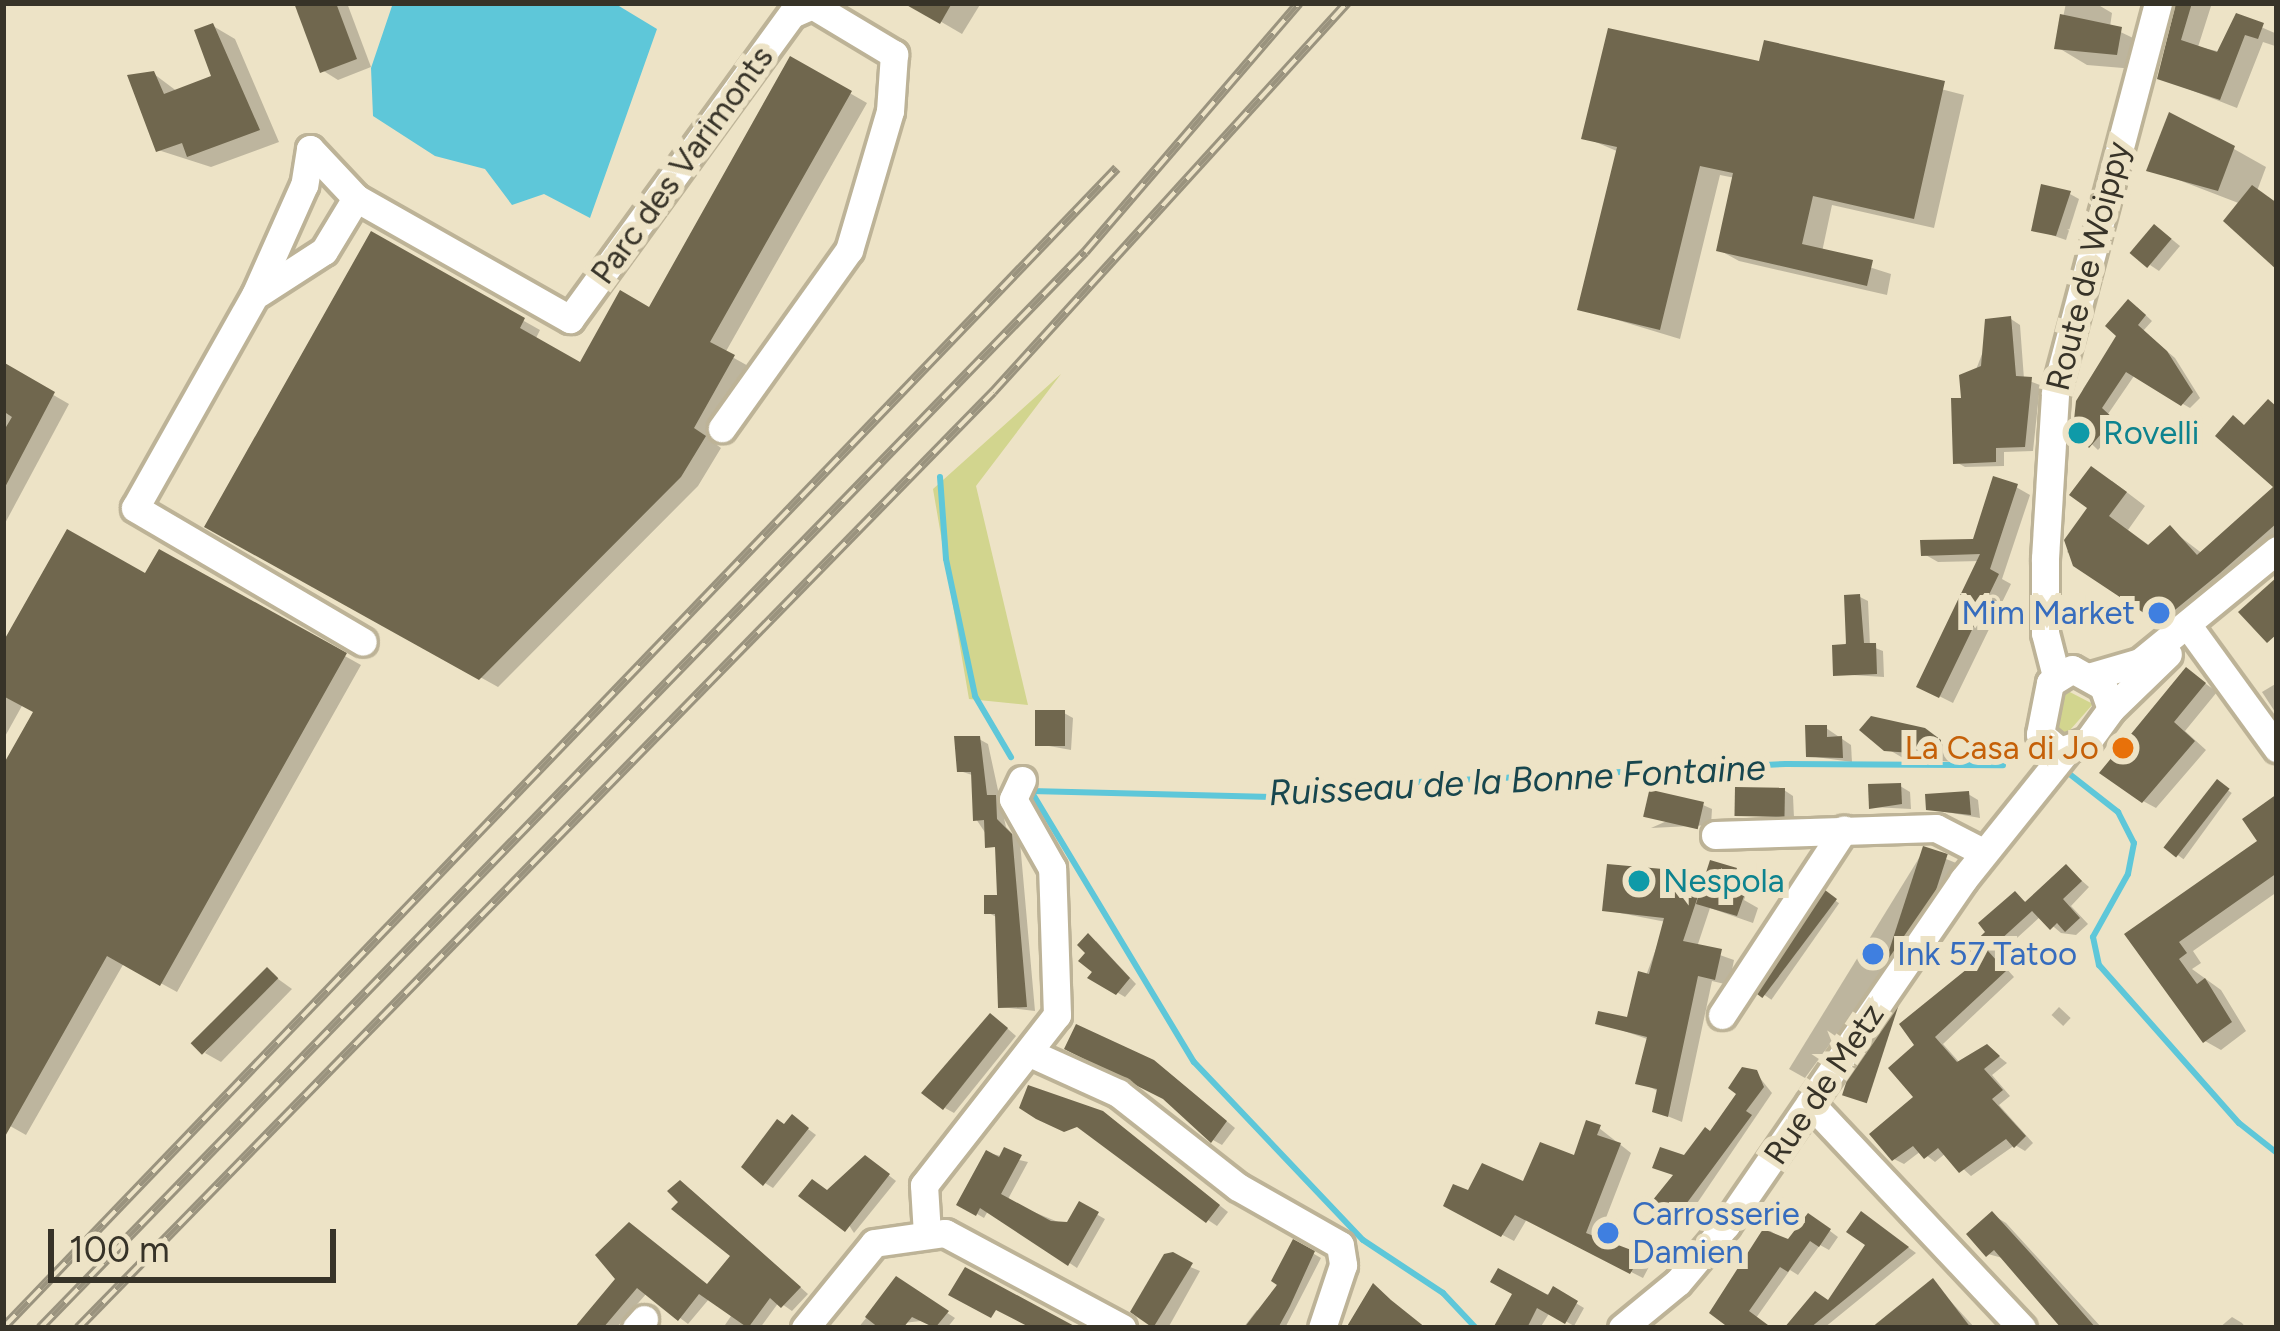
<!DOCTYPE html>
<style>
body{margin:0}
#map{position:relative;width:2280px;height:1331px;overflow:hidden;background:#ede3c6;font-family:Figtree,sans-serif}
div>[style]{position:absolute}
.green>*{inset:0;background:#d2d58e}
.water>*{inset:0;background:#5ec7d9}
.shadow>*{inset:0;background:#0003;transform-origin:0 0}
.stream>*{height:6px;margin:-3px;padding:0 3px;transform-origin:3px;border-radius:3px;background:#5ec7d9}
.building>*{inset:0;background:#70674e;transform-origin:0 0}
.roads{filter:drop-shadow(3px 0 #bdb397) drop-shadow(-3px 0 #bdb397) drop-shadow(0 3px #bdb397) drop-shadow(0 -3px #bdb397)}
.minor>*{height:27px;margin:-13.5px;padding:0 13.5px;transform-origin:13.5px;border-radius:13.5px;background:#fff}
.rail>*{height:10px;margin-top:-5px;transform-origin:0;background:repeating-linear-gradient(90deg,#ede3c6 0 18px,#9a937e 0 36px);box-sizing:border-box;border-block:3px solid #9a937e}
.dots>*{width:33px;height:33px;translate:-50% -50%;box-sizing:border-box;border:6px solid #ede3c6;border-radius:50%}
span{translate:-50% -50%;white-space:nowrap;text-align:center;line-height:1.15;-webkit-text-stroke:12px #ede3c6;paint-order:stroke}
.street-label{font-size:33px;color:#373328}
.culture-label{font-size:33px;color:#0d838f}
.left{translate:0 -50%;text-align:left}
.shop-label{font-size:33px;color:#366cbe}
.right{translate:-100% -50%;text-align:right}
.food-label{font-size:33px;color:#c56008}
.water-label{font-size:36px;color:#17464e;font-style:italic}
.frame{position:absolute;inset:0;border:6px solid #373328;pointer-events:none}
.scale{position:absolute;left:48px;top:1229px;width:288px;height:54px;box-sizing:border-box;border:6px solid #373328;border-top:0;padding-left:15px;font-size:36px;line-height:42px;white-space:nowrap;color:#373328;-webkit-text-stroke:9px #ede3c6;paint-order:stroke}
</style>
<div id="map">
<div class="green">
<i style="clip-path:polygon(1061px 374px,976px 486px,1028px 705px,969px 699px,933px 489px)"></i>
<i style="clip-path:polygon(2062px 688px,2093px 704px,2063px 738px,2055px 732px)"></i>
</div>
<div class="water">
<i style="clip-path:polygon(393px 3px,614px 3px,657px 29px,590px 218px,544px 194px,512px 205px,485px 169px,435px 156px,373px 116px,371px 68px)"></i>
</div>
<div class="shadow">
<i style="clip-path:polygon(297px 3px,347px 3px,371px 67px,338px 80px,322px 70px)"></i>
<i style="clip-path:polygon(909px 3px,981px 3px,962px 34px)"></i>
<i style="clip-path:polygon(2066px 3px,2095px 3px,2112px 13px,2110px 27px,2152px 47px,2147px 70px,2087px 65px,2057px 47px)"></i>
<i style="clip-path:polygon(2179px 3px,2212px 3px,2198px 47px,2227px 53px,2238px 17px,2277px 34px,2275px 46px,2263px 42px,2237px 108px,2160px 78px)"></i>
<i style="clip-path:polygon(213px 26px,235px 39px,279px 142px,211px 167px,158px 150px,154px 74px,178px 92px,215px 77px)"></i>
<i style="clip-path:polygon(1766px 44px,1964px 95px,1934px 228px,1832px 205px,1822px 252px,1891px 274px,1887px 295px,1739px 261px,1719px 250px,1735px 178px,1720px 175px,1680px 339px,1581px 309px,1619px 152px,1584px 137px,1761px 65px)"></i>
<i style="clip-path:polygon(792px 60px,867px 103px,725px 353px,750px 367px,709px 439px,721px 448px,698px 486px,498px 687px,208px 526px,372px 235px,540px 330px,535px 340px,581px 366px,650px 311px)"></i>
<i style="clip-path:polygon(2234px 149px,2266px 167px,2257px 191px,2277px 204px,2277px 264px,2241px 204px,2150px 169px)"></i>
<i style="clip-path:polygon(2070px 194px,2079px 199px,2066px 240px,2034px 229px)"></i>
<i style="clip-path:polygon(2164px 233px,2180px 246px,2159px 271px,2150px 265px)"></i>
<i style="clip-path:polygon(2137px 307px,2152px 321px,2143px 331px,2175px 358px,2200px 398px,2190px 408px,2134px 376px,2108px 414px,2120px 425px,2098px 450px,2076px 429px,2083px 389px)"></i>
<i style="clip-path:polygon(2011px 319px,2020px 325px,2024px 379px,2040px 385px,2033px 451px,2004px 452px,2004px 466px,1965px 467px,1956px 462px,1964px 401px,1982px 354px)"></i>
<i style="clip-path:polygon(3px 366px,69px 404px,3px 527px)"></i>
<i style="clip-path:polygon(2112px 481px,2145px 506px,2128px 530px,2150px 546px,2170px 529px,2203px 554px,2277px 488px,2277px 550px,2181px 633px,2067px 552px)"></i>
<i style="clip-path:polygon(2016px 487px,2030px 495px,2002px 579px,2011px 584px,1953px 703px,1933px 693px,1980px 561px,1938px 562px,1924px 554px,1975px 542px)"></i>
<i style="clip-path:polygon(160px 553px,361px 665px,177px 992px,124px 963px,26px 1135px,3px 1122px,3px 770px,37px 711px,23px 704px,3px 740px,3px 648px,146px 578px)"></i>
<i style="clip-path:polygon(1860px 597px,1868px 601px,1870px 646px,1883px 651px,1884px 677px,1836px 674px)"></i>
<i style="clip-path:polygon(2187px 670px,2217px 692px,2185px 731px,2206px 750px,2156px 808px,2143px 801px)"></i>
<i style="clip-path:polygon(2277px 683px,2277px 715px,2262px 692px)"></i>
<i style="clip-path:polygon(1064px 713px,1073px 718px,1071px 750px,1038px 744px)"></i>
<i style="clip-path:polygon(1826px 728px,1851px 745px,1852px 762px,1809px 756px)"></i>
<i style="clip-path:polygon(979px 739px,988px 744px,1006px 827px,1020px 842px,1035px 1011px,1000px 1007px,998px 918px,987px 912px,1000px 897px,998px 852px,976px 819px,975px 776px,960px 771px)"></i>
<i style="clip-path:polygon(1940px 743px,1956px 752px,1955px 762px,1903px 758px,1886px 748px)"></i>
<i style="left:2218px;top:783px;width:17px;height:82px;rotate:36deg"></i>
<i style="clip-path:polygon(1900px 786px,1910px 792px,1911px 809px,1872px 807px)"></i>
<i style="clip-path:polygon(1784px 790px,1793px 796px,1794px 818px,1738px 815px)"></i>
<i style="clip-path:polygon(1968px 794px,1978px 800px,1980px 818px,1929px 809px)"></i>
<i style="clip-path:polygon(2277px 803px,2277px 892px,2193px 951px,2201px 963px,2192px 969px,2221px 990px,2246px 1031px,2221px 1050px,2205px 1041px,2128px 935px,2262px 841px)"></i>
<i style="clip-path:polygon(1703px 805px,1712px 809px,1711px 825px,1651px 828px)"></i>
<i style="clip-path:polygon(1924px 850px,1961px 865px,1805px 1078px,1789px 1069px)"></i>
<i style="clip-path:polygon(2066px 867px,2089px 887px,2071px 906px,2088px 924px,2076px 935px,2061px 933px,2041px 916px,1996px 957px,2014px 977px,1943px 1044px,1960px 1063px,1987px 1047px,2007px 1063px,1992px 1075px,2010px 1096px,1999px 1105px,2033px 1143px,2025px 1151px,2015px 1145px,1971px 1176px,1946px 1153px,1935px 1162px,1921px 1151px,1904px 1164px,1894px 1159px,1918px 1097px,1918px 1045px,2015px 895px,2027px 903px)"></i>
<i style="clip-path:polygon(1735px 871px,1751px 880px,1744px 900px,1758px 908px,1753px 923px,1710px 908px,1697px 947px,1734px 960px,1729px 985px,1712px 981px,1682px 1122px,1655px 1111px,1660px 1092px,1639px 1082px,1650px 1040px,1598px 1022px,1629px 1021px,1666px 922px,1605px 910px,1673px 873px,1702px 895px)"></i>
<i style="left:1826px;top:894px;width:16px;height:118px;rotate:35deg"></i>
<i style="clip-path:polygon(1096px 941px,1136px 984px,1125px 997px,1091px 977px)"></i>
<i style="clip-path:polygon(267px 971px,292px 989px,221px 1062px,205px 1053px)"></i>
<i style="left:2059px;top:1007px;width:16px;height:11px;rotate:43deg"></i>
<i style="clip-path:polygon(1000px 1022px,1016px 1036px,954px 1113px,945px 1108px)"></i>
<i style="clip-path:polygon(1164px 1069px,1235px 1128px,1222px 1145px,1213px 1140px)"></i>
<i style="clip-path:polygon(1756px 1073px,1772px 1093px,1685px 1221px,1676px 1216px,1676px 1175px)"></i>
<i style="clip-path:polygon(1113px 1120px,1228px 1212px,1217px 1226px,1208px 1220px)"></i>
<i style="clip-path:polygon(800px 1123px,816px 1135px,773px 1188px,765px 1183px,785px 1127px)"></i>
<i style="clip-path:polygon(1599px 1128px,1631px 1153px,1597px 1241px,1651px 1263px,1643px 1278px,1527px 1219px,1514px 1241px,1446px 1205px,1525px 1185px,1576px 1158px)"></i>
<i style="clip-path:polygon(988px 1153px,1028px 1162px,1007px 1201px,1068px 1226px,1080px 1205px,1105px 1219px,1077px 1268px,989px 1209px,984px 1218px,960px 1204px)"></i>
<i style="clip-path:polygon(873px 1163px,896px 1181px,854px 1233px,828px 1193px)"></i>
<i style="clip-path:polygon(690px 1189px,808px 1294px,792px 1311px,779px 1302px,760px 1328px,723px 1328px,731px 1316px,709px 1299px,688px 1324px,647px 1293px,616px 1328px,579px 1328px,619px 1279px,708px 1287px,734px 1256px)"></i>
<i style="clip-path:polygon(1993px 1215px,2006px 1223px,2102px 1328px,2066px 1328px,2006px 1259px,1988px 1254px)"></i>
<i style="clip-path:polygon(1871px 1220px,1916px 1253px,1824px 1328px,1786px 1328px,1829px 1303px,1869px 1244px)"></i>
<i style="clip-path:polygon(1818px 1222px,1838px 1237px,1829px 1250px,1820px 1245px,1798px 1275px,1790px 1270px,1756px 1318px,1769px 1328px,1734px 1328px,1713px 1313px,1769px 1230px,1789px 1243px)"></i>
<i style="clip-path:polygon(1295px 1243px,1321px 1258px,1285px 1328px,1243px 1328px,1257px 1310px,1264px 1314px)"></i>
<i style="clip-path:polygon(1166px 1257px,1200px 1271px,1168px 1328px,1159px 1328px,1134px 1311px)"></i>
<i style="clip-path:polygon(897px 1280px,955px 1318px,947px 1328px,921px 1321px,858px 1328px)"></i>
<i style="clip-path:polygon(1933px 1282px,1975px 1328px,1879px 1328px)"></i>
<i style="clip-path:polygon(1554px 1290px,1584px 1308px,1574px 1326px,1550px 1312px,1540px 1328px,1497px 1328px)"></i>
<i style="clip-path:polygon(2232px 1317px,2242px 1323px,2246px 1328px,2219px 1328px)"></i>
</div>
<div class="stream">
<i style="left:940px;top:477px;width:82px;rotate:85.8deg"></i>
<i style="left:946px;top:559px;width:140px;rotate:78deg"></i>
<i style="left:975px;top:696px;width:71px;rotate:59.5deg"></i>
<i style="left:2067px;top:772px;width:65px;rotate:38.1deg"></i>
<i style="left:2118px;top:812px;width:35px;rotate:63deg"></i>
<i style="left:2134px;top:843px;width:32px;rotate:101deg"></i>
<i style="left:2128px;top:874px;width:72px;rotate:119.1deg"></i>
<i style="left:2093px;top:937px;width:29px;rotate:78deg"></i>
<i style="left:2099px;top:965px;width:211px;rotate:48.5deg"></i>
<i style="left:2239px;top:1123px;width:48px;rotate:38.3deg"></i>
<i style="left:1031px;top:791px;width:284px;rotate:1.4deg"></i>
<i style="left:1315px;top:798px;width:82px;rotate:-10.5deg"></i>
<i style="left:1396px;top:783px;width:390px;rotate:-2.8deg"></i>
<i style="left:1786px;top:764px;width:217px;rotate:0.3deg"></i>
<i style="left:1031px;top:791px;width:316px;rotate:59deg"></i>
<i style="left:1194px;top:1062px;width:245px;rotate:46.5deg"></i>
<i style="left:1363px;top:1240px;width:96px;rotate:33.5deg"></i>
<i style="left:1443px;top:1293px;width:48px;rotate:46.7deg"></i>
</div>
<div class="building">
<i style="clip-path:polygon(294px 3px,336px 3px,357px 59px,320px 73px)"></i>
<i style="clip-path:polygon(903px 3px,952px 3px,940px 24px)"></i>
<i style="clip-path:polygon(2176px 3px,2192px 3px,2181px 40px,2217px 52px,2236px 13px,2264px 23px,2258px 39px,2245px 35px,2220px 100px,2157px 79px)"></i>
<i style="clip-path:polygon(2060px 14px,2122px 27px,2117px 55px,2054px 49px)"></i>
<i style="clip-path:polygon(213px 23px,260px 130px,187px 157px,182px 143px,156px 152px,127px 75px,154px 71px,164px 94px,211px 76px,194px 30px)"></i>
<i style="clip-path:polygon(1608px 28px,1759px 61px,1764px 40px,1945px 81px,1914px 219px,1813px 196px,1802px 244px,1873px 260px,1867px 286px,1716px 251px,1733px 173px,1700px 166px,1660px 330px,1577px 310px,1617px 147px,1581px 139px)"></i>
<i style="clip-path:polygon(790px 56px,852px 91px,710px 342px,735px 355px,694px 428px,706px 436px,681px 477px,479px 680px,204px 527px,371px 231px,525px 318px,520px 328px,580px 362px,620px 290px,649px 307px)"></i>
<i style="clip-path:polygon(2169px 112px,2235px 146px,2218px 191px,2146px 171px)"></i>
<i style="clip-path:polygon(2041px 184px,2071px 191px,2056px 236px,2031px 231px)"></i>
<i style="clip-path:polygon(2252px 185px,2277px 203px,2277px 270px,2223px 221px)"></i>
<i style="left:2154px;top:224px;width:23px;height:38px;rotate:40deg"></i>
<i style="clip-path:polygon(2128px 299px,2146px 315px,2138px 325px,2167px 351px,2193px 392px,2181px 406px,2126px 372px,2102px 408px,2114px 419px,2089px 448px,2073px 430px,2076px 401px,2116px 336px,2105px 326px)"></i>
<i style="clip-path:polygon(2011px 316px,2016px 376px,2032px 377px,2025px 447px,1996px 448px,1996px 462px,1953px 464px,1951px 398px,1961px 398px,1959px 375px,1981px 366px,1985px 319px)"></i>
<i style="clip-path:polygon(3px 362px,55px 392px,3px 491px,3px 432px,12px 417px,3px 411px)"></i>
<i style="clip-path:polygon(2268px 399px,2277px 407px,2277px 523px,2220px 573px,2159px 623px,2073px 566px,2064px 540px,2087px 508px,2069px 495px,2091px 466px,2127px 492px,2109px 516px,2148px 545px,2170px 525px,2197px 555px,2273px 487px,2215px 436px,2233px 415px,2244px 425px)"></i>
<i style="clip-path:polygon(1993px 476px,2018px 484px,1990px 569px,1999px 574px,1939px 698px,1916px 687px,1980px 554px,1921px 556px,1920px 540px,1973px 539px)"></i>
<i style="clip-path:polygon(67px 529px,145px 573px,159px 549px,347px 653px,160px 986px,107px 956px,3px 1140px,3px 765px,33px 712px,3px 696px,3px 642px)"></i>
<i style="clip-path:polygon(2277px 577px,2277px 634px,2267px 643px,2238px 612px)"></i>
<i style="clip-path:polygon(1860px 594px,1864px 643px,1876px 643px,1877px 674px,1833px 676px,1832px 645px,1846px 644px,1844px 595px)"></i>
<i style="clip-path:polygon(2186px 667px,2206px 683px,2174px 722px,2195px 741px,2142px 803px,2099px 773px)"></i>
<i style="left:1035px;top:710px;width:30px;height:36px"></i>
<i style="clip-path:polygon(1871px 716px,1925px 728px,1941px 740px,1940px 755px,1884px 751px,1859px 730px)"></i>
<i style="clip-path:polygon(1805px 725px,1827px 725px,1827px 737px,1842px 736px,1843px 758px,1806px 757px)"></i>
<i style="clip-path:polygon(954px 736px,980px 736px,987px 795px,996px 795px,997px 819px,1012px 834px,1027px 1007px,998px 1008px,995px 914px,984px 914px,984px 895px,997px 895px,995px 847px,985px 848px,984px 820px,973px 821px,971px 772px,957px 772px)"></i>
<i style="left:2217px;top:779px;width:16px;height:87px;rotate:38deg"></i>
<i style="clip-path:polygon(1901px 783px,1902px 804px,1869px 809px,1868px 784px)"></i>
<i style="left:1735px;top:787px;width:50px;height:29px;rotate:1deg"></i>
<i style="clip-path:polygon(1969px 791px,1971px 815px,1926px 810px,1925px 794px)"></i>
<i style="clip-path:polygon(2277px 794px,2277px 873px,2179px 942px,2187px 953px,2179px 959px,2197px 984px,2205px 978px,2232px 1022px,2203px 1043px,2124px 934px,2257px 841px,2242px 819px)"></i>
<i style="left:1704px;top:802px;width:28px;height:56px;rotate:103deg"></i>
<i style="left:1923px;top:846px;width:26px;height:262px;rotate:18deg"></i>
<i style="clip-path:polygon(1710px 860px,1737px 868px,1729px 891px,1744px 896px,1737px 916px,1696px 904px)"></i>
<i style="clip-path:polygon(1607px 864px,1674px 870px,1673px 882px,1700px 890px,1683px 941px,1722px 949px,1715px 980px,1698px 976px,1668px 1117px,1652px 1112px,1657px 1089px,1635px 1084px,1647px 1037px,1595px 1024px,1598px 1011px,1627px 1017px,1638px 971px,1649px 974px,1664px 918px,1602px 911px)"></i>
<i style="clip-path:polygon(2066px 864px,2082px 881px,2063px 899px,2080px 918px,2065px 932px,2057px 923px,2050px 930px,2032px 911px,1988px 951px,2006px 971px,1935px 1037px,1957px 1062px,1987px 1044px,2000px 1056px,1984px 1069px,2003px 1090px,1992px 1099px,2026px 1136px,2014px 1148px,2006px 1139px,1959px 1173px,1938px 1148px,1924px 1159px,1913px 1146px,1892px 1161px,1869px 1134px,1913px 1097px,1888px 1068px,1914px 1045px,1899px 1024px,1967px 969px,1957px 959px,1985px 932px,1978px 923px,2015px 891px,2025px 902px)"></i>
<i style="left:1825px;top:890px;width:15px;height:124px;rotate:37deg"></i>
<i style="clip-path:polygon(1088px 933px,1130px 978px,1116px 995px,1087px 978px,1092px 972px,1078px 961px,1085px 953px,1077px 945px)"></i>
<i style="left:267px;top:967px;width:16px;height:108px;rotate:45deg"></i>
<i style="clip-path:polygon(990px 1013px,1008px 1028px,943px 1110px,921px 1093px)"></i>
<i style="clip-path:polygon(1076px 1024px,1154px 1060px,1227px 1121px,1211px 1143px,1163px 1099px,1064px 1049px)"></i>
<i style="clip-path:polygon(1742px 1067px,1757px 1070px,1764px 1087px,1746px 1111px,1752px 1115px,1675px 1219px,1652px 1201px,1673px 1175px,1652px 1168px,1660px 1147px,1684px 1155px,1705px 1127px,1710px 1131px,1736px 1094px,1728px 1088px)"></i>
<i style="clip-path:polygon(1028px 1085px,1103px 1111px,1220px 1205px,1206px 1223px,1077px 1127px,1064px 1132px,1036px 1119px,1019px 1108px)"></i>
<i style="clip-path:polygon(792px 1114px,809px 1128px,763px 1186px,741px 1167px,777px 1119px,784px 1124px)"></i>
<i style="clip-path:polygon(1586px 1120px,1601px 1125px,1597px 1135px,1621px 1143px,1586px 1233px,1642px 1254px,1630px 1274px,1515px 1215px,1501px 1237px,1443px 1206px,1453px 1184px,1468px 1190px,1482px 1163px,1523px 1181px,1540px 1142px,1574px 1155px)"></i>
<i style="clip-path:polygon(1004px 1147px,1022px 1155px,1001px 1194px,1051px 1221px,1067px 1222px,1079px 1201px,1099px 1212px,1068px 1266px,980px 1208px,976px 1216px,956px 1205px,986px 1150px,999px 1157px)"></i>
<i style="clip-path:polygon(865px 1155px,890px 1174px,845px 1232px,798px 1196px,812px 1179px,827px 1190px)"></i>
<i style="clip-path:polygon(680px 1180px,801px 1287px,781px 1308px,770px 1298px,748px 1328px,699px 1294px,678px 1321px,637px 1288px,603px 1328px,574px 1328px,615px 1279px,595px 1255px,629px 1222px,707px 1284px,730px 1256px,671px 1209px,678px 1202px,667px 1191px)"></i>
<i style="clip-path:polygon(1861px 1211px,1909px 1247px,1810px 1328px,1784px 1328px,1815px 1291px,1828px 1300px,1865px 1245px,1846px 1232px)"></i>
<i style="clip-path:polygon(1992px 1211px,2032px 1255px,2096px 1328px,2061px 1328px,1994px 1250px,1986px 1257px,1966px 1234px)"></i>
<i style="clip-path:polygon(1808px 1213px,1831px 1229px,1819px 1247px,1810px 1241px,1788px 1272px,1780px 1267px,1749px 1311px,1772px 1328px,1729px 1328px,1709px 1313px,1763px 1229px,1788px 1239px)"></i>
<i style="clip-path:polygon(1293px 1239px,1315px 1251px,1290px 1306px,1278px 1328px,1244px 1328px,1277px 1285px,1271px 1281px)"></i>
<i style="clip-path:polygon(1173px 1252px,1193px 1263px,1153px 1328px,1130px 1312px,1164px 1254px)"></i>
<i style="clip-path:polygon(965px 1267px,1052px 1314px,1078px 1328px,1031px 1328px,996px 1310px,991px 1318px,948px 1295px)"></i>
<i style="clip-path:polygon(1498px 1268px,1548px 1295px,1553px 1286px,1578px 1301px,1565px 1324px,1537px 1308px,1527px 1328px,1493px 1328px,1512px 1294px,1490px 1282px)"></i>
<i style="clip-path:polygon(896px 1276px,949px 1311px,935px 1328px,912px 1317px,903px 1328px,879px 1328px,865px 1317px)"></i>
<i style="clip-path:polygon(1933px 1278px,1971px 1328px,1871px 1328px,1887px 1315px)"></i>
<i style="clip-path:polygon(1373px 1283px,1391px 1300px,1426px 1328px,1346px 1328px)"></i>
</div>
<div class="roads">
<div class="minor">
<i style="left:310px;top:149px;width:67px;rotate:46.8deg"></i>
<i style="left:356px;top:198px;width:246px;rotate:29.5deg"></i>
<i style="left:570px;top:319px;width:377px;rotate:-54deg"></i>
<i style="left:792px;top:14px;width:22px;rotate:-24deg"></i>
<i style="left:812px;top:5px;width:96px;rotate:30.9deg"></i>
<i style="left:894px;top:54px;width:57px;rotate:94deg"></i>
<i style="left:890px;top:111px;width:145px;rotate:106.4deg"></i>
<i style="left:849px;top:250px;width:219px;rotate:125.5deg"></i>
<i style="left:310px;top:149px;width:36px;rotate:99deg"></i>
<i style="left:304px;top:185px;width:120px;rotate:114deg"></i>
<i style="left:255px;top:295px;width:244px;rotate:119.4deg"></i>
<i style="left:135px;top:508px;width:264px;rotate:30.4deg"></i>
<i style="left:259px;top:293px;width:77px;rotate:-32.9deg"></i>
<i style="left:324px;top:251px;width:62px;rotate:-58.9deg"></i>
<i style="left:2189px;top:627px;width:150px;rotate:54deg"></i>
<i style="left:2072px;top:669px;width:35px;rotate:29deg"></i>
<i style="left:2103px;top:686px;width:24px;rotate:71deg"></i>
<i style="left:2111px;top:709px;width:39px;rotate:126deg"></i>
<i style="left:2088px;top:741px;width:30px;rotate:160deg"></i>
<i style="left:2060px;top:751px;width:26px;rotate:-140deg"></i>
<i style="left:2040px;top:734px;width:52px;rotate:-78.9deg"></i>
<i style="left:2050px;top:683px;width:26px;rotate:-32deg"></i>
<i style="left:2056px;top:676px;width:44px;rotate:-104.3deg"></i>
<i style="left:2045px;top:633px;width:75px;rotate:-90deg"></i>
<i style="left:2045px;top:558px;width:165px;rotate:-86.5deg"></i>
<i style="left:2055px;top:393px;width:403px;rotate:-75.2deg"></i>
<i style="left:2092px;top:676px;width:50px;rotate:-16.3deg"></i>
<i style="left:2140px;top:662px;width:177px;rotate:-39.3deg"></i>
<i style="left:2111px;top:709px;width:79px;rotate:-44deg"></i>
<i style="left:1715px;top:835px;width:221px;rotate:-1.8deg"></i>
<i style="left:1936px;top:828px;width:53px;rotate:27.1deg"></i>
<i style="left:1722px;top:1015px;width:222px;rotate:-56.7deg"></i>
<i style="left:1030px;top:1053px;width:97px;rotate:24.4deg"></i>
<i style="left:1118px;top:1093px;width:152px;rotate:38.1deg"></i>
<i style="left:1238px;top:1187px;width:117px;rotate:29.6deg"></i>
<i style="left:1340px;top:1245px;width:20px;rotate:81deg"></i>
<i style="left:1343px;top:1265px;width:66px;rotate:108.4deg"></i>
<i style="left:1810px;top:1103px;width:309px;rotate:46.7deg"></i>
<i style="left:927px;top:1234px;width:49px;rotate:-93.5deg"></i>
<i style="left:924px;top:1185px;width:216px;rotate:-52deg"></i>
<i style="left:1057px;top:1015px;width:147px;rotate:-91.9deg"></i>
<i style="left:1052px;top:868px;width:79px;rotate:-119.5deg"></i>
<i style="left:1013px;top:799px;width:21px;rotate:-65deg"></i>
<i style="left:636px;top:1328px;width:12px;rotate:-48deg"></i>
<i style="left:805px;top:1328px;width:109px;rotate:-50.9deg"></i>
<i style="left:874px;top:1243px;width:72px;rotate:-8deg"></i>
<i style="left:945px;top:1233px;width:201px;rotate:28.2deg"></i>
<i style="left:1622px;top:1328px;width:72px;rotate:-39.4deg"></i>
<i style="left:1678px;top:1282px;width:75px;rotate:-49.9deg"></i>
<i style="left:1726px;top:1225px;width:419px;rotate:-55.5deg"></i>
<i style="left:1963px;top:880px;width:166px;rotate:-51.3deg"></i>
</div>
</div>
<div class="rail">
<i style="left:3px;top:1328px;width:1608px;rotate:-46.16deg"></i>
<i style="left:40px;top:1328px;width:1500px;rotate:-45.84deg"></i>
<i style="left:1085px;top:252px;width:328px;rotate:-49.3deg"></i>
<i style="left:78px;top:1328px;width:1309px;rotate:-45.65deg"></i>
<i style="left:993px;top:392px;width:526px;rotate:-47.7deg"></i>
</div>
<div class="dots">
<i style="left:2079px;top:433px;background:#0f9aa8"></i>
<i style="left:2159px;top:613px;background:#3f7fe0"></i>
<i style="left:2123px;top:748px;background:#e8710a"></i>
<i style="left:1639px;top:881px;background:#0f9aa8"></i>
<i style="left:1873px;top:954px;background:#3f7fe0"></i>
<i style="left:1608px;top:1233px;background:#3f7fe0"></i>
</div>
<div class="street-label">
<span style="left:682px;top:165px;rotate:-54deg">Parc des Varimonts</span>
<span style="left:2088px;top:266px;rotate:-76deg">Route de Woippy</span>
<span style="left:1824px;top:1084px;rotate:-56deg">Rue de Metz</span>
</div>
<div class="culture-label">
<span class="left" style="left:2103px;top:433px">Rovelli</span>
<span class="left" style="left:1663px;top:881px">Nespola</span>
</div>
<div class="shop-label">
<span class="right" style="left:2135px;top:613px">Mim Market</span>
<span class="left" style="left:1897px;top:954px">Ink 57 Tatoo</span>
<span class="left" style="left:1632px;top:1233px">Carrosserie<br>Damien</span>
</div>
<div class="food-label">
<span class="right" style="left:2099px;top:748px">La Casa di Jo</span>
</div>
<div class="water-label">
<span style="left:1517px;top:780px;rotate:-3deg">Ruisseau de la Bonne Fontaine</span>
</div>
<div class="frame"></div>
<div class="scale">100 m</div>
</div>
